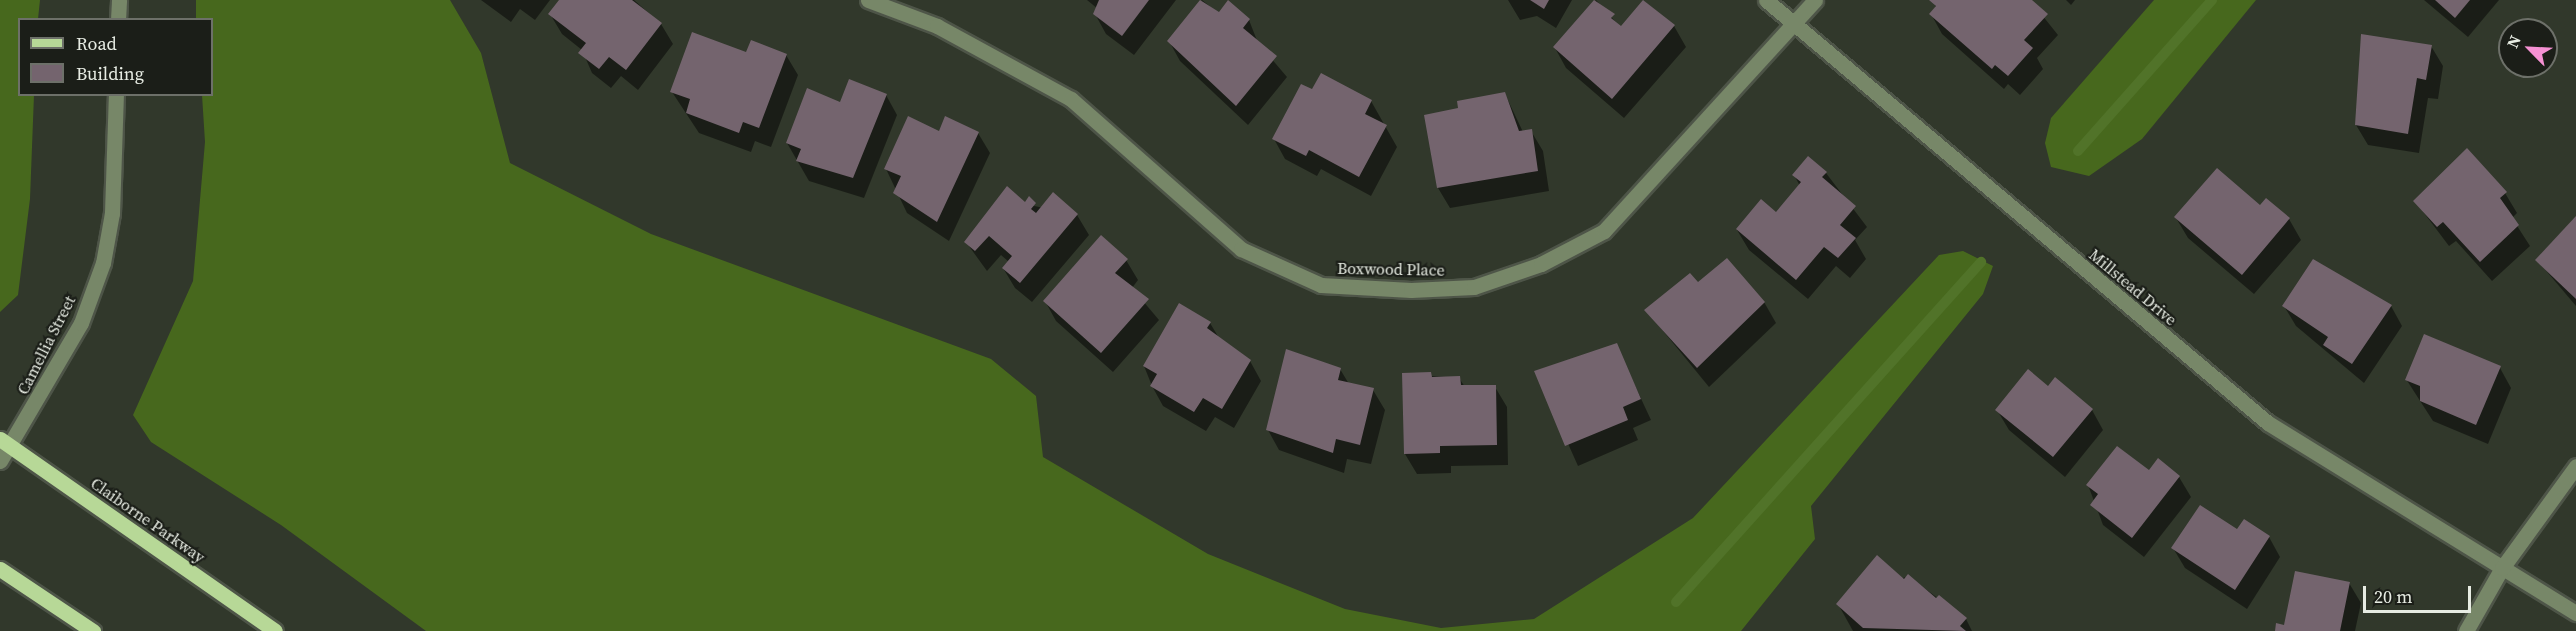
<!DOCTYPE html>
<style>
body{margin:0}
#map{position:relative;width:2576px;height:631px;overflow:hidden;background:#31382b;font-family:"Source Serif 4",serif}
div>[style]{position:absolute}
.forest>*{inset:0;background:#47681d}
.shadow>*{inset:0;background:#0007}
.stream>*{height:10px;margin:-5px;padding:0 5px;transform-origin:5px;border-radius:5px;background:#517329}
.building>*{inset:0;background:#74646e}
.roads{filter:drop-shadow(2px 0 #4e5548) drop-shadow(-2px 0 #4e5548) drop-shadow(0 2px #4e5548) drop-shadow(0 -2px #4e5548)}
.minor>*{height:15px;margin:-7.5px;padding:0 7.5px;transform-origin:7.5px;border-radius:7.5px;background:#778768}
.major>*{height:15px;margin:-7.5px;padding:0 7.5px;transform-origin:7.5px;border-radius:7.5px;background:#b7d897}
span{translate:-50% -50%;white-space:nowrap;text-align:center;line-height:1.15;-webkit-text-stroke:4.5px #1b1e18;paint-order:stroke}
.street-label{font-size:16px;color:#e7ece3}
.legend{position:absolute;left:18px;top:18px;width:195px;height:78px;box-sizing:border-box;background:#1b1e18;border:2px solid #6d7069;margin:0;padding:8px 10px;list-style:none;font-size:18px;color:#e7ece3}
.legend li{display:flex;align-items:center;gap:12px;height:30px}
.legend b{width:30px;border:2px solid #6d7069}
.north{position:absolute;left:2498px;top:18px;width:60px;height:60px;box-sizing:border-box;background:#1b1e18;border:2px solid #6d7069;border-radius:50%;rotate:294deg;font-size:16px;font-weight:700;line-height:24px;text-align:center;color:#e7ece3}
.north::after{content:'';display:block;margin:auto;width:21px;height:27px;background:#f591d3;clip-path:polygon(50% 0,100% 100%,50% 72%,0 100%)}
.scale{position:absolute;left:2363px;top:586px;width:108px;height:27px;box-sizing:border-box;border:3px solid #e7ece3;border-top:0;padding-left:8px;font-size:18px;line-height:21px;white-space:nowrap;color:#e7ece3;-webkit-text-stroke:4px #1b1e18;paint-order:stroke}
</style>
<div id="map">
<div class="forest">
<i style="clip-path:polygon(0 0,40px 0,38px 19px,20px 20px,20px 94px,34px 95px,30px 199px,18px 295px,0 312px)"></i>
<i style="clip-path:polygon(196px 0,450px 0,481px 53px,510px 163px,651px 234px,991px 359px,1036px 396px,1043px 457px,1208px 554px,1345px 609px,1441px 628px,1534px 619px,1693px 518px,1939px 255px,1963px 251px,1993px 266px,1983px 294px,1811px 506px,1815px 539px,1741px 631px,426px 631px,281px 525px,151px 442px,133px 415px,193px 281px,205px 142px,202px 95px,212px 94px,212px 20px,196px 19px)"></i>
<i style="clip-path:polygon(2154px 0,2256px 0,2142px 139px,2089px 176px,2051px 167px,2045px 143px,2051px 118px)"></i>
</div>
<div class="shadow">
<i style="clip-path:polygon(550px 0,535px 20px,520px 9px,511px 22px,481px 0)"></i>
<i style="clip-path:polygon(561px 0,634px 0,661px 24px,673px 44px,638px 90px,621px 76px,611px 88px,592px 73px,582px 50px,562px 34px,550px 14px)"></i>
<i style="clip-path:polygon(1087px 0,1176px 0,1134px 55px,1106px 34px,1095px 14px,1098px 9px)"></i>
<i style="clip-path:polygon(1202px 0,1219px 14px,1249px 20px,1258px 43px,1287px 77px,1248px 125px,1180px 61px,1169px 41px)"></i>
<i style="clip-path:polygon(1508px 0,1572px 0,1556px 28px,1537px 16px,1520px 20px)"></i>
<i style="clip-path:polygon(1596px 0,1621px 28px,1644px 1px,1674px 26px,1686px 47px,1624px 118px,1566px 68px,1555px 48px)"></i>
<i style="clip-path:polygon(1933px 0,2030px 0,2058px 35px,2037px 58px,2043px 69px,2020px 95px,2008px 84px,2004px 89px,1942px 34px,1931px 14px,1936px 8px)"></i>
<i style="clip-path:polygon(2066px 0,2075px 0,2071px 5px)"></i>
<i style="clip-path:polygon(2424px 0,2499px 0,2468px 37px)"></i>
<i style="clip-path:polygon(2431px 46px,2443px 66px,2438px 99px,2428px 98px,2419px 153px,2368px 145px,2356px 125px)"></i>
<i style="clip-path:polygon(747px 54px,786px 55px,798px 75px,771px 147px,755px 141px,751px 152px,699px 133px,672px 92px)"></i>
<i style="clip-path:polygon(1313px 91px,1371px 101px,1397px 147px,1371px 196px,1321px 169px,1317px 176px,1285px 159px,1274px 139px)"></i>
<i style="clip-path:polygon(1505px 94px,1523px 132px,1531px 131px,1543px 151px,1549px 191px,1450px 208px,1438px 188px,1460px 110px)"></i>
<i style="clip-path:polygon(886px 95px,897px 115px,864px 198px,809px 181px,787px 143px,841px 104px)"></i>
<i style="clip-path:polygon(978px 133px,990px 153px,949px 241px,907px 213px,886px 169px)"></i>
<i style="clip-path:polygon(1826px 173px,1867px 227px,1855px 240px,1866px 259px,1850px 278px,1836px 266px,1808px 299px,1749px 250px,1737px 230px,1776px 214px,1800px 186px,1794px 175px)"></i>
<i style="clip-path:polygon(2505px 193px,2517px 213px,2512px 218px,2530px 246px,2492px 281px,2456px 241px,2449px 246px,2415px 201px)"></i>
<i style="clip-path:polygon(2267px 200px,2289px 219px,2301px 240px,2254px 294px,2188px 238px,2176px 218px,2260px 207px)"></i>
<i style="clip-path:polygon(1025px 204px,1077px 215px,1089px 235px,1032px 302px,1015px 288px,1003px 268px,1009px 262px,1001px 255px,987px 271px,966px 242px)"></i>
<i style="clip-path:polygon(2576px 218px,2576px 306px,2537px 260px)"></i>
<i style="clip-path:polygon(1126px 260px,1138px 280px,1132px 288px,1159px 320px,1113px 372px,1056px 321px,1045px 301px)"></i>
<i style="clip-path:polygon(1697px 284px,1764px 302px,1776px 323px,1709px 387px,1646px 310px)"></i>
<i style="clip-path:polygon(1180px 305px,1210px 323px,1219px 338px,1250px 361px,1261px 381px,1234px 428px,1215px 417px,1206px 431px,1163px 406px,1152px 386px,1144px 366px)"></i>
<i style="clip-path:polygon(2284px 306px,2391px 306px,2402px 326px,2364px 383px,2296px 326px)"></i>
<i style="clip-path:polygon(1616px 345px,1651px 420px,1633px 428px,1638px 440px,1578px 466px,1536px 372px)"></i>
<i style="clip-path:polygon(2500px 368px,2511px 388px,2488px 444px,2433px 421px,2406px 379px)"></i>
<i style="clip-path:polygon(1340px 369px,1349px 384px,1373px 390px,1385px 410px,1371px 464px,1347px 459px,1344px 473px,1279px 450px,1268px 430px)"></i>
<i style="clip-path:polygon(1404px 374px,1459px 378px,1465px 387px,1495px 387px,1507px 407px,1508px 465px,1451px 466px,1451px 473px,1417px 474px,1405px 454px)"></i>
<i style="clip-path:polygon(2048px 388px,2092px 410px,2103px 430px,2065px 477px,2009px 430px,1997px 410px)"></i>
<i style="clip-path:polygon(2149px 472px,2179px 477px,2191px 497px,2144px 557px,2103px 525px,2088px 485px)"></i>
<i style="clip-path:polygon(2269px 537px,2280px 557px,2247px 609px,2185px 568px,2173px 548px)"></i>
<i style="clip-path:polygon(1908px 576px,1966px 619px,1972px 631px,1853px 631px,1838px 604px)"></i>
<i style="clip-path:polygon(2349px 583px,2361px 603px,2355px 631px,2276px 631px)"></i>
</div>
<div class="stream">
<i style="left:2078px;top:151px;width:202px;rotate:-48.4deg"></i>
<i style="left:1676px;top:602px;width:457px;rotate:-48.1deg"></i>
</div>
<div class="building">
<i style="clip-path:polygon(559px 0,632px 0,662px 23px,626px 70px,609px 57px,599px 69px,578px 53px,586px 43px,548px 14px)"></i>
<i style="clip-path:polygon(1099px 0,1149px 0,1122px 36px,1093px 14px)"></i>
<i style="clip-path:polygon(1200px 0,1219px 12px,1228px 0,1250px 19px,1243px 28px,1277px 56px,1236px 106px,1167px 41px)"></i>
<i style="clip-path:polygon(1530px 0,1549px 0,1544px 9px)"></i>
<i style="clip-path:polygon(1594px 0,1615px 14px,1611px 18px,1621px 26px,1643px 0,1675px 25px,1612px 99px,1553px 47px)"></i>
<i style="clip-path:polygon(1929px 0,2032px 0,2048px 14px,2024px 40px,2033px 48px,2008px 76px,1995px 65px,1992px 69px,1929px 14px,1936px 6px)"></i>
<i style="clip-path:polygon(2435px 0,2470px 0,2455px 18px)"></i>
<i style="clip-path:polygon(692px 32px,746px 52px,751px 40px,787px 54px,759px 128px,743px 122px,739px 133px,686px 113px,690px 99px,670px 92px)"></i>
<i style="clip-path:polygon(2361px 34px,2432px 45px,2426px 80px,2417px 78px,2408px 134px,2355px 125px)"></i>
<i style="clip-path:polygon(1321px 73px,1372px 100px,1365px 114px,1387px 125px,1359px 177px,1309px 150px,1306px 156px,1272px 139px,1301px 84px,1312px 89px)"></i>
<i style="clip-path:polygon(849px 79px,887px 94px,853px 178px,796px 161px,801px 149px,786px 143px,807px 88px,840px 102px)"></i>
<i style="clip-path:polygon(1505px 92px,1519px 131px,1532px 129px,1538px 171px,1437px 188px,1424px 115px,1458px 108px,1457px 101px)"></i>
<i style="clip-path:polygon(908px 116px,939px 131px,945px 116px,979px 132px,937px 222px,893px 193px,901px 176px,884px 169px)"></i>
<i style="clip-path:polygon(2467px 148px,2507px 192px,2500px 198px,2519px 225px,2480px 262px,2443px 222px,2437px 227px,2413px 201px)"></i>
<i style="clip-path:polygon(1808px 156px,1827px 172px,1822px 177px,1856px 206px,1840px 225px,1856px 238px,1838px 258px,1824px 247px,1796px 280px,1736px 229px,1761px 199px,1776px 212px,1801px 182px,1792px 175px)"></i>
<i style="clip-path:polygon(2217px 168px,2260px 205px,2266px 198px,2290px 218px,2242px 275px,2174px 217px)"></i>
<i style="clip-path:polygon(1007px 186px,1025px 202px,1029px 196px,1036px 203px,1031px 209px,1036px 213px,1053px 192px,1078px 214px,1020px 283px,1002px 268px,1012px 256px,989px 236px,975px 251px,964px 242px)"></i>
<i style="clip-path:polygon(2576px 216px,2576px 299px,2535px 260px)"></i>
<i style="clip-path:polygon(1101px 235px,1128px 259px,1115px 273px,1149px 299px,1101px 353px,1043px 301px)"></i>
<i style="clip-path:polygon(1727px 258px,1765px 302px,1697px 368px,1644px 310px,1690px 273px,1698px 282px)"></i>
<i style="clip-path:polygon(2313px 259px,2392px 305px,2352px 364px,2323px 345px,2328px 337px,2282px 306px)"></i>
<i style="clip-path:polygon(1179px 303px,1211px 322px,1207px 328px,1251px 360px,1222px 409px,1203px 398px,1194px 412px,1150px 386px,1157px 374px,1143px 366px)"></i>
<i style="clip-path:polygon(2424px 334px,2501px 366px,2476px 425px,2420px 401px,2420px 386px,2405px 380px)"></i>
<i style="clip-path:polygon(1617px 343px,1641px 399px,1623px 407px,1628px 420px,1565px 446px,1534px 371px)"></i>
<i style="clip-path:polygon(1286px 349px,1341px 368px,1338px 380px,1374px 388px,1360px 445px,1336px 439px,1333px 453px,1266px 430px)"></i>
<i style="clip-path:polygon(2028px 369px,2048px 386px,2055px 377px,2093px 409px,2053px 457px,1995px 410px)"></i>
<i style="clip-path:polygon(1431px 372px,1432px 377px,1460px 376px,1461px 385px,1496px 385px,1497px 445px,1440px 446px,1440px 453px,1404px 454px,1402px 373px)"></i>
<i style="clip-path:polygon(2117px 446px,2149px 470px,2158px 458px,2180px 476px,2132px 538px,2090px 505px,2098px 494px,2086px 485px)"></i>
<i style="clip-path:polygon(2200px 505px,2237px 529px,2244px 519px,2270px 536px,2235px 590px,2171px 548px)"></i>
<i style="clip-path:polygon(1877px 555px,1904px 579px,1908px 574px,1936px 598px,1939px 595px,1967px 618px,1960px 626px,1966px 631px,1863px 628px,1836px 604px)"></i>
<i style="clip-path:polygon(2295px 571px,2350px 582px,2340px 631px,2275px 631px,2276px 623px,2284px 625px)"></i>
</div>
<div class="roads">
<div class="minor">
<i style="left:868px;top:0;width:74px;rotate:20.6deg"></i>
<i style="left:937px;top:26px;width:153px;rotate:28.6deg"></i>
<i style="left:1071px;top:99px;width:227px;rotate:41.4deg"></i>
<i style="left:1241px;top:249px;width:88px;rotate:24.2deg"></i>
<i style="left:1321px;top:285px;width:90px;rotate:3.2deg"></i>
<i style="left:1411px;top:290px;width:63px;rotate:-2.7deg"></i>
<i style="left:1474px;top:287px;width:71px;rotate:-18.9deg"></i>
<i style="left:1541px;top:264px;width:71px;rotate:-27.6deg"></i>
<i style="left:1604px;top:231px;width:313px;rotate:-47.6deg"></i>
<i style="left:1766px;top:0;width:656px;rotate:40.12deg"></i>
<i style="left:2268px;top:423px;width:362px;rotate:31.7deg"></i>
<i style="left:118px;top:20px;width:20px;rotate:-87deg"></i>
<i style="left:0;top:461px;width:160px;rotate:-59.6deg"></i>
<i style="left:81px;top:323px;width:64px;rotate:-69.9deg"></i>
<i style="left:103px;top:263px;width:51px;rotate:-79.8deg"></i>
<i style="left:112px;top:213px;width:119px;rotate:-88.1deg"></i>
<i style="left:2466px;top:631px;width:73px;rotate:-60.3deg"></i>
<i style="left:2502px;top:568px;width:126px;rotate:-54deg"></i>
</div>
<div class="major">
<i style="left:0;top:439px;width:335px;rotate:34.9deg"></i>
<i style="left:0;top:569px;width:112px;rotate:33.7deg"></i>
</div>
</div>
<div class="street-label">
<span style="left:1391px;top:269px;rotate:1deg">Boxwood Place</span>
<span style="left:2133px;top:287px;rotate:40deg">Millstead Drive</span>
<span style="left:46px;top:345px;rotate:-63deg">Camellia Street</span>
<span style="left:148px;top:520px;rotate:35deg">Claiborne Parkway</span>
</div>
<ul class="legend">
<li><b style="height:8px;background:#b7d897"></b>Road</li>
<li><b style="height:16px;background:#74646e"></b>Building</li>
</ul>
<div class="north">N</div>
<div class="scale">20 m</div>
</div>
